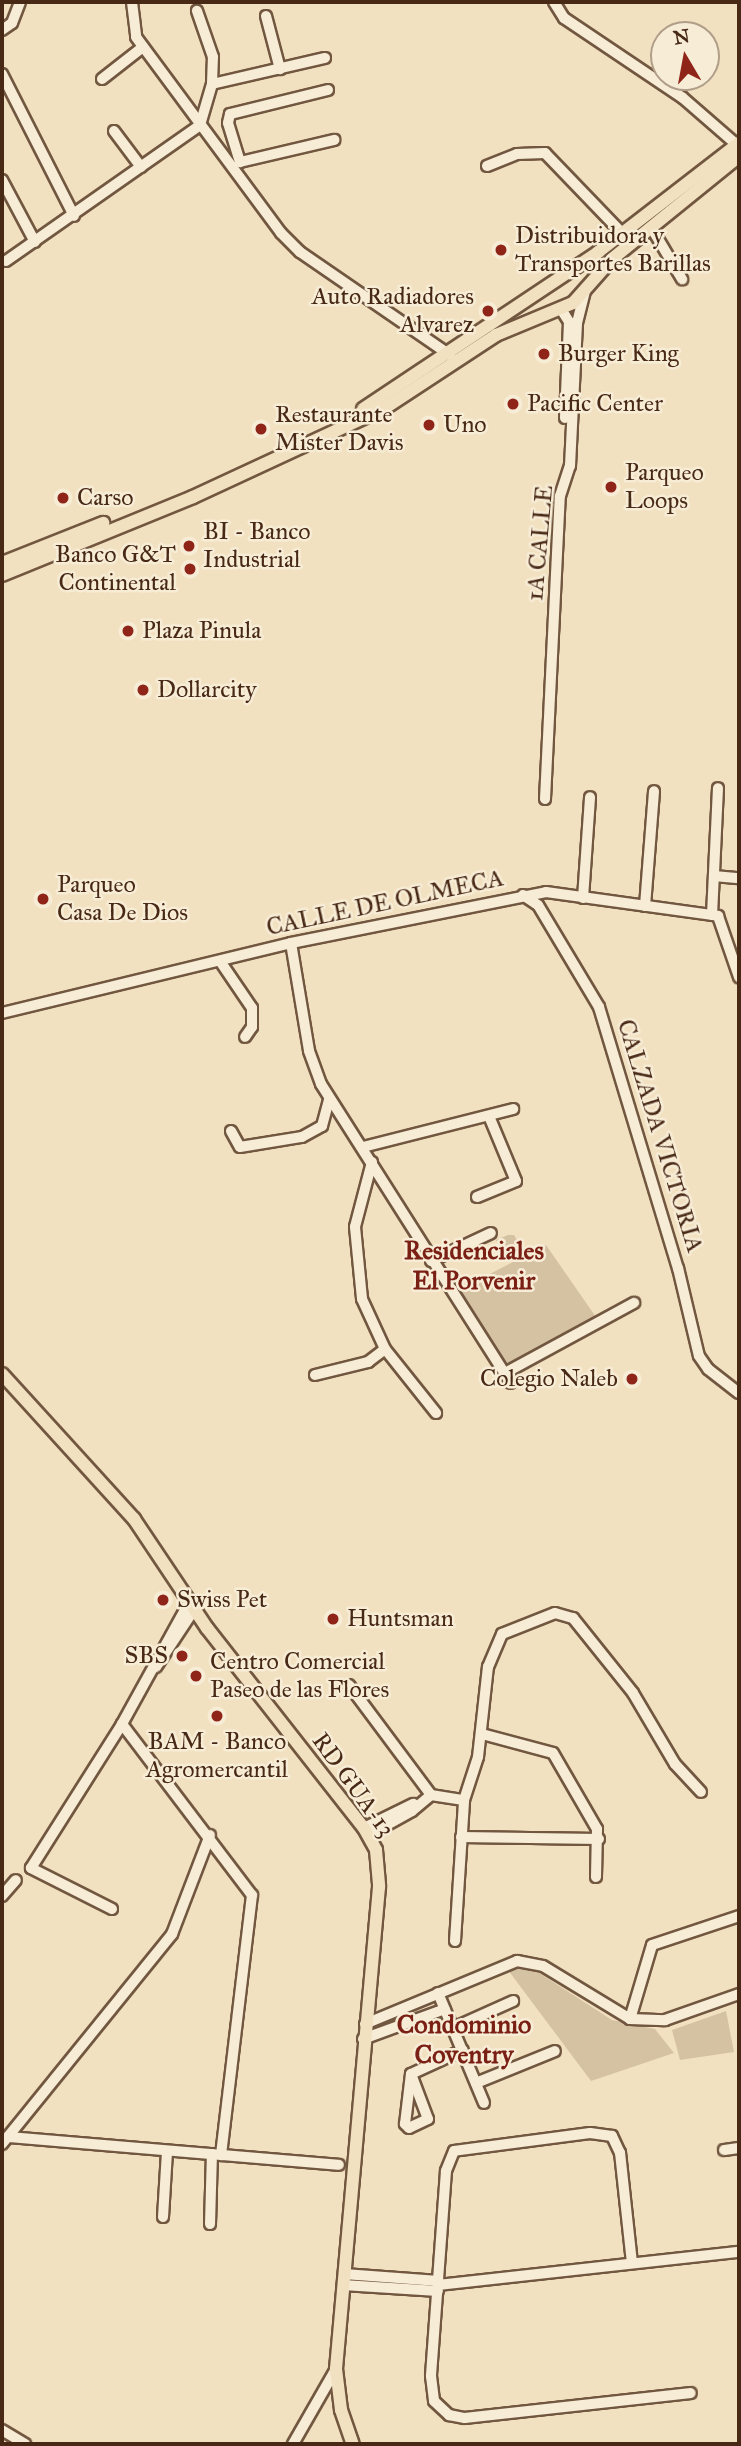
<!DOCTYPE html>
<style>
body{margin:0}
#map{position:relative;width:741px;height:2446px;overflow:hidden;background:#f2e1c0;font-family:"IM FELL Great Primer",serif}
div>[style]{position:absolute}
.green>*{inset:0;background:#d5c2a3}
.roads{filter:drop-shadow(2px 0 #725740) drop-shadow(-2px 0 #725740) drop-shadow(0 2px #725740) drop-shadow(0 -2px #725740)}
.minor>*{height:10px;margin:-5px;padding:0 5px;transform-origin:5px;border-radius:5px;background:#f7ecd6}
.major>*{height:12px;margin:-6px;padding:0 6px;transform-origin:6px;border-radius:6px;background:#f2e1c0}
.dots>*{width:19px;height:19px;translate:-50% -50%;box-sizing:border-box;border:4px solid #f7ecd6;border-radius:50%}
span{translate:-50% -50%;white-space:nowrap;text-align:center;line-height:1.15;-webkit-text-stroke:5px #f7ecd6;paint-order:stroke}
.poi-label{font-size:24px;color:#482916}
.left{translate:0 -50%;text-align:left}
.right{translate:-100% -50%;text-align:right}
.street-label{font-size:24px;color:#482916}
.neighbourhood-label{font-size:26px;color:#7a1f14;font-weight:700}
.frame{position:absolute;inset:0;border:4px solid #482916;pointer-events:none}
.north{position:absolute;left:650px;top:21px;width:70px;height:70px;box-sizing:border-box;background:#f7ecd6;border:2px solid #b19e89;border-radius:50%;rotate:350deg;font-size:19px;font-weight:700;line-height:28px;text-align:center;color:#482916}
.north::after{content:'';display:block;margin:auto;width:24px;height:32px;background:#8f2418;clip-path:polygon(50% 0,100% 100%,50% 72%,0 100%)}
</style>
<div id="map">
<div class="green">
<i style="clip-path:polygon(508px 1235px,514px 1235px,524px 1252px,509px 1260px,496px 1240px)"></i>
<i style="clip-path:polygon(546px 1245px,598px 1320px,505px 1373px,453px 1293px)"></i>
<i style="clip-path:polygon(519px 1967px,533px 1969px,612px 2020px,655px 2029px,674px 2053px,591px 2081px,508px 1970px)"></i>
<i style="clip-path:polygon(726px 2011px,734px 2052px,680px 2060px,672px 2030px)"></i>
</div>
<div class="roads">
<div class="minor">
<i style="left:132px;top:2px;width:35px;rotate:83deg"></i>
<i style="left:136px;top:37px;width:244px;rotate:53.5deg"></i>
<i style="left:281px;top:233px;width:27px;rotate:45deg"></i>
<i style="left:300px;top:252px;width:182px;rotate:34.5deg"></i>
<i style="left:554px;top:2px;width:19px;rotate:58deg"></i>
<i style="left:564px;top:18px;width:143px;rotate:33.9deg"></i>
<i style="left:683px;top:98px;width:72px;rotate:41deg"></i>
<i style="left:266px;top:16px;width:55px;rotate:75.2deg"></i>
<i style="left:2px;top:30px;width:12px;rotate:-35deg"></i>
<i style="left:12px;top:23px;width:22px;rotate:-69deg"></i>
<i style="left:2px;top:74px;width:159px;rotate:63.1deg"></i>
<i style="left:102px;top:79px;width:52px;rotate:-38deg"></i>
<i style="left:212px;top:84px;width:116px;rotate:-13deg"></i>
<i style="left:328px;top:90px;width:101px;rotate:166.2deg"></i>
<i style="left:230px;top:114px;width:9px;rotate:103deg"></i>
<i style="left:228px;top:123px;width:41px;rotate:72.9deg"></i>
<i style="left:240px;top:162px;width:97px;rotate:-13.2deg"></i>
<i style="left:114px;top:131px;width:45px;rotate:53.1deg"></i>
<i style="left:487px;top:166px;width:32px;rotate:-22deg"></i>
<i style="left:517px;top:154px;width:28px;rotate:-2deg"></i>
<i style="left:545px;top:153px;width:112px;rotate:46.1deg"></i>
<i style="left:2px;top:180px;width:70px;rotate:62deg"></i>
<i style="left:651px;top:227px;width:61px;rotate:59.2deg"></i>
<i style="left:6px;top:261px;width:237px;rotate:-35deg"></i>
<i style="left:200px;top:125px;width:43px;rotate:-73.7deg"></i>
<i style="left:212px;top:84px;width:27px;rotate:-88deg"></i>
<i style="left:213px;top:57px;width:49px;rotate:-109.2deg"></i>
<i style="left:561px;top:309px;width:15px;rotate:58deg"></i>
<i style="left:569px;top:322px;width:96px;rotate:92.4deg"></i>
<i style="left:545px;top:799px;width:303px;rotate:-87.2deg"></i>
<i style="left:560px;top:496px;width:32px;rotate:-72deg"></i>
<i style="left:570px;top:466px;width:143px;rotate:-87.2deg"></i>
<i style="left:577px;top:323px;width:32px;rotate:-76deg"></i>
<i style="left:714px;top:876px;width:25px;rotate:5deg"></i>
<i style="left:523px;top:895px;width:18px;rotate:34deg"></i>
<i style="left:538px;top:905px;width:119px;rotate:59.1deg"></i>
<i style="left:599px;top:1007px;width:273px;rotate:73.2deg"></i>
<i style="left:678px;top:1268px;width:90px;rotate:76.6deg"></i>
<i style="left:699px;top:1356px;width:16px;rotate:55deg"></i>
<i style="left:708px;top:1369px;width:39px;rotate:38deg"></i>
<i style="left:583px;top:898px;width:101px;rotate:-86deg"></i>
<i style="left:645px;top:906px;width:115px;rotate:-85.5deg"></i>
<i style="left:712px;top:915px;width:127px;rotate:-87.3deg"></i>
<i style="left:291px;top:943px;width:109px;rotate:80.5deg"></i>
<i style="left:309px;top:1051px;width:35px;rotate:70deg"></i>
<i style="left:321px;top:1084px;width:354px;rotate:57.6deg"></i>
<i style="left:220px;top:961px;width:57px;rotate:55.8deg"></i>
<i style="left:252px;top:1008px;width:19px;rotate:90deg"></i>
<i style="left:252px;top:1027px;width:12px;rotate:125deg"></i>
<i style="left:2px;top:1013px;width:297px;rotate:-13.6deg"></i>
<i style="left:291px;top:943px;width:260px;rotate:-11.3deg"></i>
<i style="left:546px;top:892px;width:174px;rotate:7.9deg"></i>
<i style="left:718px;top:916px;width:65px;rotate:71deg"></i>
<i style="left:231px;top:1131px;width:18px;rotate:61deg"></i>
<i style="left:240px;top:1147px;width:63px;rotate:-9.2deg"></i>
<i style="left:302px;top:1137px;width:23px;rotate:-29deg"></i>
<i style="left:322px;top:1126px;width:28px;rotate:-75deg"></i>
<i style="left:363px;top:1147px;width:155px;rotate:-14.2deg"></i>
<i style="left:372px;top:1162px;width:67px;rotate:104.7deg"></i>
<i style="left:355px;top:1227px;width:72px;rotate:84.4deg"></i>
<i style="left:362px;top:1299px;width:55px;rotate:65.3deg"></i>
<i style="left:385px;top:1349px;width:82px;rotate:51.4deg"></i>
<i style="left:477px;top:1197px;width:42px;rotate:-22.3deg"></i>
<i style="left:516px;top:1181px;width:70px;rotate:-112.6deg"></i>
<i style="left:431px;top:1261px;width:66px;rotate:-25deg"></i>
<i style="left:505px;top:1373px;width:147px;rotate:-28.5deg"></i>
<i style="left:315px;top:1375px;width:55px;rotate:-13.8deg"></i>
<i style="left:368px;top:1362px;width:21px;rotate:-37deg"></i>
<i style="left:156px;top:1667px;width:71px;rotate:-56.5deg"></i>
<i style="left:349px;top:1685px;width:137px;rotate:53.3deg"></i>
<i style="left:431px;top:1795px;width:33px;rotate:9deg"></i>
<i style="left:122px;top:1724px;width:215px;rotate:52.8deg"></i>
<i style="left:252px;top:1895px;width:262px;rotate:96.8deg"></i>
<i style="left:482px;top:1734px;width:73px;rotate:15deg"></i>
<i style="left:553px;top:1753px;width:88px;rotate:59.9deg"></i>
<i style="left:597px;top:1829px;width:48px;rotate:91.2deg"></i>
<i style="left:364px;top:1828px;width:55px;rotate:-26.1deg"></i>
<i style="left:369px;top:1835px;width:49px;rotate:-29.2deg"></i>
<i style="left:412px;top:1811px;width:25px;rotate:-40deg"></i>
<i style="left:461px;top:1837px;width:138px;rotate:0.8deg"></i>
<i style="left:2px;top:1896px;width:21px;rotate:-49deg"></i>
<i style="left:112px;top:1909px;width:91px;rotate:-153.2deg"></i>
<i style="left:31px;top:1868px;width:170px;rotate:-57.7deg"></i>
<i style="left:122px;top:1724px;width:141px;rotate:-61.1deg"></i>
<i style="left:455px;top:1941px;width:141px;rotate:-86.3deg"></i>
<i style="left:464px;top:1800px;width:45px;rotate:-72deg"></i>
<i style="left:478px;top:1757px;width:91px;rotate:-83.7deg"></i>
<i style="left:488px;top:1667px;width:36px;rotate:-67deg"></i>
<i style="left:502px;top:1634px;width:57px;rotate:-21.6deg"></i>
<i style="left:555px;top:1613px;width:19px;rotate:16deg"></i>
<i style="left:573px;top:1618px;width:96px;rotate:51.3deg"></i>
<i style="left:633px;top:1693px;width:82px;rotate:59.4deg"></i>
<i style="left:675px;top:1764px;width:38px;rotate:47deg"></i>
<i style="left:438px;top:1993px;width:119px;rotate:67.3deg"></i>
<i style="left:630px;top:2019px;width:77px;rotate:-73.4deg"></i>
<i style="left:652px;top:1945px;width:92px;rotate:-18.4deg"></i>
<i style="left:365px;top:2024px;width:165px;rotate:-22.5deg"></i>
<i style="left:517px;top:1961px;width:26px;rotate:11deg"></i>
<i style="left:543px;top:1966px;width:102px;rotate:31.3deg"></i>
<i style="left:630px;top:2019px;width:35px;rotate:2deg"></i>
<i style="left:665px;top:2020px;width:78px;rotate:-19.4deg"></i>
<i style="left:453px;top:2028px;width:66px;rotate:-24.2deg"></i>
<i style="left:363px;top:2039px;width:87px;rotate:-20.1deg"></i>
<i style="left:411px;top:2074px;width:48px;rotate:69.3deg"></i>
<i style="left:428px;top:2119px;width:21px;rotate:155deg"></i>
<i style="left:409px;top:2128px;width:6px;rotate:-135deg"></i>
<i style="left:405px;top:2124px;width:50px;rotate:-83.2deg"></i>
<i style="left:411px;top:2074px;width:57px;rotate:-24.8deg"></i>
<i style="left:476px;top:2083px;width:85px;rotate:-22.1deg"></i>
<i style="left:8px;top:2137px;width:332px;rotate:4.8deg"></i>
<i style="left:2px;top:2144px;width:270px;rotate:-51deg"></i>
<i style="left:172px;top:1934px;width:106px;rotate:-69deg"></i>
<i style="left:724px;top:2150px;width:15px;rotate:-8deg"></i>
<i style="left:163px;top:2217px;width:66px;rotate:-86.5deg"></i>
<i style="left:210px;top:2224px;width:70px;rotate:-88.4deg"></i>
<i style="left:632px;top:2263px;width:111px;rotate:-96.2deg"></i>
<i style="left:620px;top:2153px;width:19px;rotate:-115deg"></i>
<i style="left:612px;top:2136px;width:22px;rotate:-172deg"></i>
<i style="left:590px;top:2133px;width:137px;rotate:172.5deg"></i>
<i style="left:454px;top:2151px;width:22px;rotate:112deg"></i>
<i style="left:446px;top:2171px;width:206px;rotate:94.2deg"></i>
<i style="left:431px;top:2376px;width:25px;rotate:83deg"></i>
<i style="left:434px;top:2401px;width:21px;rotate:43deg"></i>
<i style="left:449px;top:2415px;width:16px;rotate:11deg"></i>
<i style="left:465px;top:2418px;width:227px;rotate:-6.3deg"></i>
<i style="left:344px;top:2274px;width:95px;rotate:4.2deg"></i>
<i style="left:343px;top:2285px;width:95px;rotate:3.6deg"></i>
<i style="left:438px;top:2285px;width:303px;rotate:-6.3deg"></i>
<i style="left:2px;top:2430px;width:27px;rotate:31deg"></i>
<i style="left:293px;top:2444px;width:86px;rotate:-60.2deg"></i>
</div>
<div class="major">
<i style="left:363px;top:409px;width:283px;rotate:-33.7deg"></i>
<i style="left:598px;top:252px;width:178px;rotate:-37.7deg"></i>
<i style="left:2px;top:563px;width:109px;rotate:-21.6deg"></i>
<i style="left:2px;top:575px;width:206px;rotate:-22.2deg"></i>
<i style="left:193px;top:497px;width:212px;rotate:-24.9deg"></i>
<i style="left:385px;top:408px;width:133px;rotate:-33.3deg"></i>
<i style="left:496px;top:335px;width:83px;rotate:-22.6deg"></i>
<i style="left:573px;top:303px;width:59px;rotate:-48.4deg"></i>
<i style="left:612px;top:259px;width:164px;rotate:-39deg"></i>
<i style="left:2px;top:1374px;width:196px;rotate:47.7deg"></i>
<i style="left:134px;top:1519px;width:131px;rotate:56.2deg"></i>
<i style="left:207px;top:1628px;width:254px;rotate:51.9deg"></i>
<i style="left:364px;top:1828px;width:25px;rotate:61deg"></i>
<i style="left:376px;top:1850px;width:37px;rotate:85deg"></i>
<i style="left:379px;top:1887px;width:484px;rotate:95.1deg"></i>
<i style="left:336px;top:2369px;width:41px;rotate:83deg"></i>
<i style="left:341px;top:2410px;width:36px;rotate:71deg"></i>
</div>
</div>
<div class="dots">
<i style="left:501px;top:250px;background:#8f2418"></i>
<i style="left:488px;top:311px;background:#8f2418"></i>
<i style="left:544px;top:354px;background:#8f2418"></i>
<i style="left:513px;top:404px;background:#8f2418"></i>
<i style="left:429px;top:425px;background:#8f2418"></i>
<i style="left:261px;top:429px;background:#8f2418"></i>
<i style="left:611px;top:487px;background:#8f2418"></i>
<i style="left:63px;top:498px;background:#8f2418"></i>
<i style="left:189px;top:546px;background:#8f2418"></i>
<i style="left:190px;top:569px;background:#8f2418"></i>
<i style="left:128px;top:631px;background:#8f2418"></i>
<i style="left:143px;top:690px;background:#8f2418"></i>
<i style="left:43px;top:899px;background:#8f2418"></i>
<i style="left:632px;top:1379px;background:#8f2418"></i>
<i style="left:163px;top:1600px;background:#8f2418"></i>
<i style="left:333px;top:1619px;background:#8f2418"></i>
<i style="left:182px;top:1656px;background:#8f2418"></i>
<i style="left:196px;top:1676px;background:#8f2418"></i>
<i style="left:217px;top:1716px;background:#8f2418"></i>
</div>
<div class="poi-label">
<span class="left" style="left:515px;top:250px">Distribuidora y<br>Transportes Barillas</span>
<span class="right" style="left:474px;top:311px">Auto Radiadores<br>Alvarez</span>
<span class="left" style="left:558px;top:354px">Burger King</span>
<span class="left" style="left:527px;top:404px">Pacific Center</span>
<span class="left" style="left:275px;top:429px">Restaurante<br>Mister Davis</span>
<span class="left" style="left:443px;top:425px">Uno</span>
<span class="left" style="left:625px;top:487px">Parqueo<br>Loops</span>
<span class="left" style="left:77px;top:498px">Carso</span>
<span class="left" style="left:203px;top:546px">BI - Banco<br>Industrial</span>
<span class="right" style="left:176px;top:569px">Banco G&amp;T<br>Continental</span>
<span class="left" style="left:142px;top:631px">Plaza Pinula</span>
<span class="left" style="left:157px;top:690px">Dollarcity</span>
<span class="left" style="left:57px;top:899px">Parqueo<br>Casa De Dios</span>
<span class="right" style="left:618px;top:1379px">Colegio Naleb</span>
<span class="left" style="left:177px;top:1600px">Swiss Pet</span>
<span class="left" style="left:347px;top:1619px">Huntsman</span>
<span class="right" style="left:168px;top:1656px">SBS</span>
<span class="left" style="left:210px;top:1676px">Centro Comercial<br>Paseo de las Flores</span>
<span style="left:217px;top:1756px">BAM - Banco<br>Agromercantil</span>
</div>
<div class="street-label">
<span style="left:540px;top:543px;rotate:-85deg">1A CALLE</span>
<span style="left:385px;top:903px;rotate:-12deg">CALLE DE OLMECA</span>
<span style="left:660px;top:1136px;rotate:73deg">CALZADA VICTORIA</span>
<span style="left:353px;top:1785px;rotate:54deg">RD GUA-13</span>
</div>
<div class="neighbourhood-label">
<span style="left:474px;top:1266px">Residenciales<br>El Porvenir</span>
<span style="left:464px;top:2040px">Condominio<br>Coventry</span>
</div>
<div class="frame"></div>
<div class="north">N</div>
</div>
